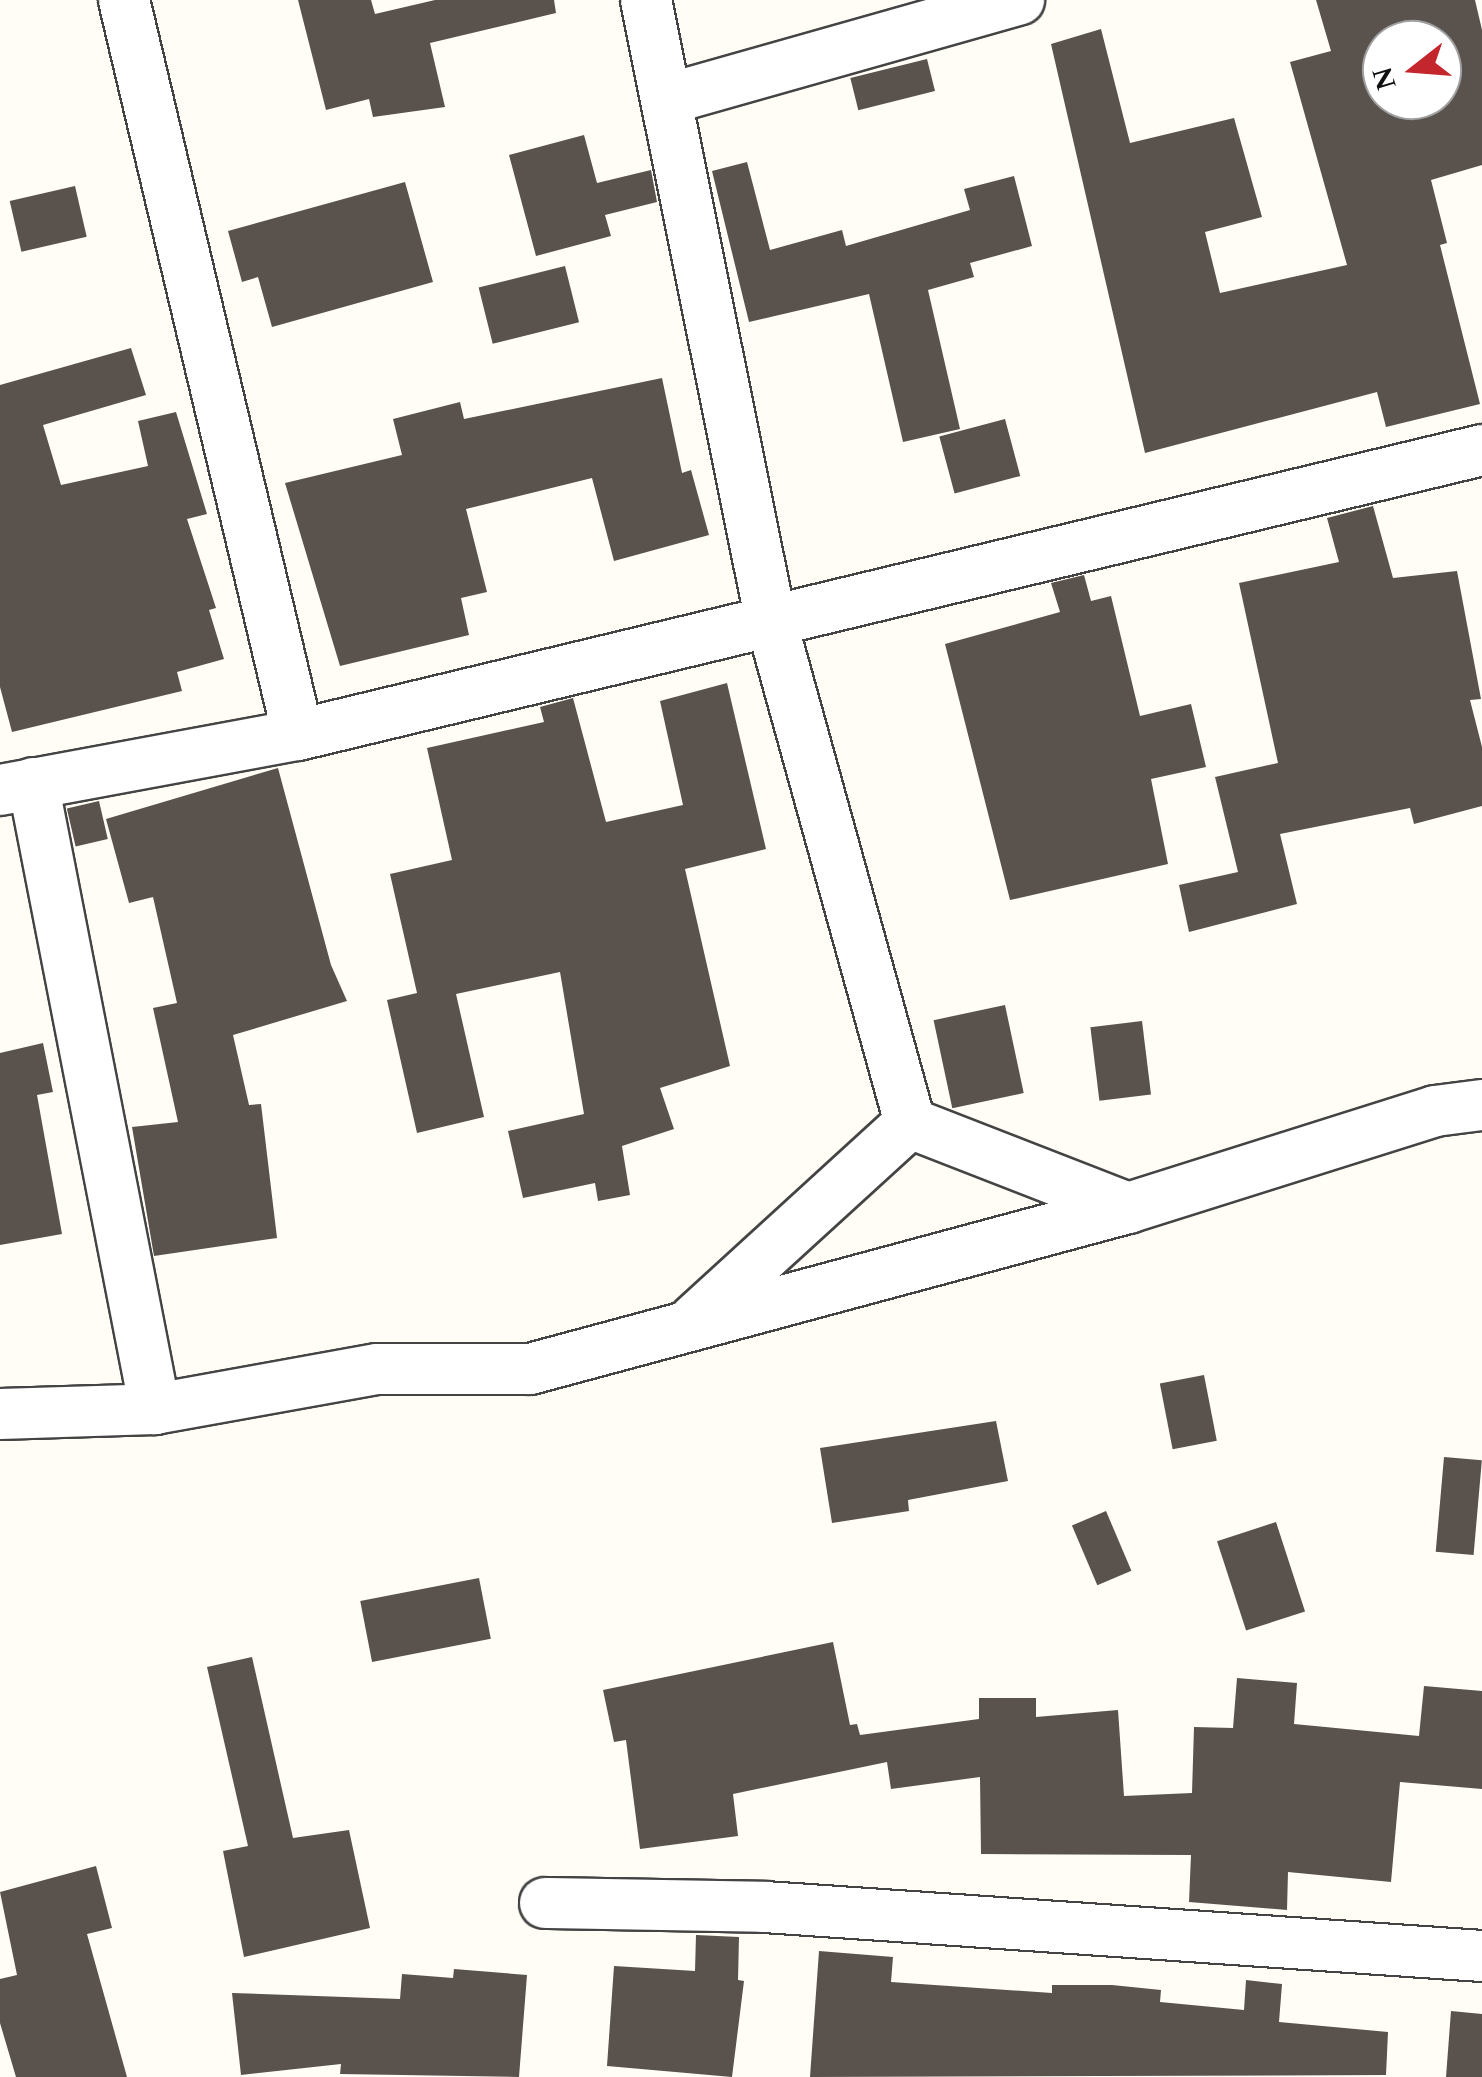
<!DOCTYPE html>
<style>
body{margin:0}
#map{position:relative;width:1482px;height:2077px;overflow:hidden;background:#fffdf5;font-family:Spectral,serif}
div>[style]{position:absolute}
.building>*{inset:0;background:#5a524d;transform-origin:0 0}
.roads{filter:drop-shadow(2px 0 #444) drop-shadow(-2px 0 #444) drop-shadow(0 2px #444) drop-shadow(0 -2px #444)}
.minor>*{height:50px;margin:-25px;padding:0 25px;transform-origin:25px;border-radius:25px;background:#fff}
span{translate:-50% -50%;white-space:nowrap;text-align:center;line-height:1.15;-webkit-text-stroke:10px #fff;paint-order:stroke}
.north{position:absolute;left:1362px;top:20px;width:100px;height:100px;box-sizing:border-box;background:#fff;border:2px solid #a0a0a0;border-radius:50%;rotate:253deg;font-size:28px;font-weight:700;line-height:40px;text-align:center;color:#111}
.north::after{content:'';display:block;margin:auto;width:35px;height:45px;background:#c4262e;clip-path:polygon(50% 0,100% 100%,50% 72%,0 100%)}
</style>
<div id="map">
<div class="building">
<i style="clip-path:polygon(298px 0,371px 0,375px 14px,435px 0,554px 0,556px 13px,430px 43px,445px 107px,373px 117px,369px 99px,326px 110px)"></i>
<i style="clip-path:polygon(evenodd,1316px 0,1475px 0,1482px 30px,1482px 165px,1431px 180px,1447px 243px,1440px 245px,1480px 404px,1386px 427px,1377px 392px,1145px 453px,1051px 44px,1101px 29px,1130px 143px,1234px 118px,1262px 217px,1205px 232px,1220px 293px,1347px 265px,1290px 62px,1331px 51px,1316px 0,1382px 40px,1442px 40px,1442px 100px,1382px 100px,1382px 40px)"></i>
<i style="left:927px;top:59px;width:33px;height:79px;rotate:76deg"></i>
<i style="clip-path:polygon(584px 135px,597px 183px,651px 170px,657px 202px,605px 215px,611px 236px,536px 256px,509px 155px)"></i>
<i style="clip-path:polygon(747px 162px,770px 250px,842px 230px,846px 246px,970px 210px,964px 189px,1014px 176px,1032px 246px,970px 263px,974px 277px,928px 290px,960px 429px,903px 442px,869px 294px,749px 322px,712px 171px)"></i>
<i style="clip-path:polygon(405px 182px,433px 282px,272px 327px,258px 277px,242px 282px,228px 231px)"></i>
<i style="left:75px;top:186px;width:52px;height:67px;rotate:77deg"></i>
<i style="left:565px;top:266px;width:58px;height:89px;rotate:76deg"></i>
<i style="clip-path:polygon(131px 348px,146px 395px,43px 425px,61px 485px,148px 466px,138px 421px,176px 412px,207px 514px,187px 519px,216px 608px,209px 610px,224px 659px,177px 672px,182px 691px,12px 732px,0 687px,0 385px)"></i>
<i style="clip-path:polygon(662px 378px,682px 473px,691px 470px,709px 535px,614px 561px,592px 478px,466px 509px,487px 592px,461px 598px,469px 635px,340px 666px,285px 483px,402px 455px,393px 419px,460px 402px,464px 419px)"></i>
<i style="left:1005px;top:419px;width:59px;height:68px;rotate:75deg"></i>
<i style="clip-path:polygon(1373px 506px,1393px 578px,1457px 571px,1481px 699px,1470px 700px,1482px 747px,1482px 806px,1414px 824px,1410px 808px,1280px 834px,1297px 904px,1189px 932px,1179px 885px,1238px 872px,1215px 777px,1278px 763px,1239px 583px,1339px 562px,1327px 518px)"></i>
<i style="clip-path:polygon(1084px 575px,1091px 601px,1111px 596px,1140px 716px,1191px 704px,1206px 767px,1151px 779px,1168px 864px,1010px 900px,945px 644px,1060px 612px,1051px 583px)"></i>
<i style="clip-path:polygon(727px 683px,766px 849px,685px 869px,730px 1066px,660px 1088px,674px 1129px,622px 1146px,630px 1195px,598px 1201px,595px 1183px,523px 1198px,508px 1131px,584px 1114px,560px 972px,456px 994px,484px 1117px,417px 1133px,387px 1000px,417px 993px,390px 874px,452px 860px,427px 748px,544px 722px,540px 707px,573px 698px,606px 822px,683px 805px,660px 701px)"></i>
<i style="clip-path:polygon(278px 768px,331px 965px,347px 1001px,233px 1035px,249px 1105px,261px 1104px,277px 1238px,154px 1256px,132px 1127px,178px 1122px,153px 1008px,177px 1003px,153px 897px,129px 903px,106px 819px)"></i>
<i style="left:99px;top:801px;width:39px;height:33px;rotate:77deg"></i>
<i style="left:1005px;top:1005px;width:90px;height:73px;rotate:78deg"></i>
<i style="left:1142px;top:1021px;width:74px;height:52px;rotate:83deg"></i>
<i style="clip-path:polygon(43px 1043px,53px 1092px,37px 1095px,62px 1234px,0 1245px,0 1053px)"></i>
<i style="left:1204px;top:1375px;width:67px;height:45px;rotate:79deg"></i>
<i style="clip-path:polygon(996px 1421px,1008px 1481px,908px 1500px,909px 1511px,832px 1523px,820px 1448px)"></i>
<i style="left:1444px;top:1457px;width:38px;height:95px;rotate:5deg"></i>
<i style="left:1106px;top:1511px;width:65px;height:37px;rotate:67deg"></i>
<i style="left:1276px;top:1522px;width:94px;height:62px;rotate:72deg"></i>
<i style="left:479px;top:1578px;width:62px;height:121px;rotate:79deg"></i>
<i style="clip-path:polygon(833px 1642px,850px 1725px,857px 1724px,860px 1735px,979px 1719px,979px 1698px,1036px 1698px,1036px 1717px,1118px 1710px,1124px 1796px,1192px 1793px,1194px 1727px,1233px 1728px,1237px 1678px,1297px 1683px,1294px 1724px,1419px 1736px,1424px 1686px,1482px 1691px,1482px 1789px,1400px 1782px,1391px 1882px,1288px 1872px,1287px 1910px,1189px 1902px,1191px 1855px,981px 1854px,980px 1777px,891px 1789px,887px 1762px,733px 1794px,738px 1836px,640px 1849px,626px 1740px,614px 1742px,603px 1690px)"></i>
<i style="clip-path:polygon(252px 1657px,293px 1838px,349px 1830px,370px 1928px,244px 1957px,223px 1851px,248px 1846px,207px 1667px)"></i>
<i style="clip-path:polygon(96px 1866px,112px 1928px,87px 1934px,127px 2077px,16px 2077px,0 2023px,0 1979px,17px 1975px,0 1892px)"></i>
<i style="clip-path:polygon(696px 1935px,739px 1937px,738px 1980px,744px 1981px,732px 2077px,607px 2066px,614px 1966px,695px 1971px)"></i>
<i style="clip-path:polygon(819px 1951px,893px 1957px,891px 1982px,1052px 1993px,1052px 1985px,1112px 1985px,1161px 1990px,1160px 2002px,1244px 2010px,1246px 1980px,1282px 1984px,1279px 2022px,1388px 2032px,1386px 2075px,810px 2077px)"></i>
<i style="clip-path:polygon(454px 1969px,527px 1975px,519px 2077px,340px 2074px,341px 2064px,241px 2075px,232px 1993px,400px 1999px,402px 1974px,453px 1978px)"></i>
<i style="clip-path:polygon(1451px 2011px,1482px 2014px,1482px 2077px,1446px 2077px)"></i>
</div>
<div class="roads">
<div class="minor">
<i style="left:124px;top:0;width:755px;rotate:76.68deg"></i>
<i style="left:646px;top:0;width:629px;rotate:78.64deg"></i>
<i style="left:770px;top:617px;width:525px;rotate:74.53deg"></i>
<i style="left:668px;top:99px;width:365px;rotate:-15.8deg"></i>
<i style="left:33px;top:783px;width:638px;rotate:78.97deg"></i>
<i style="left:0;top:790px;width:303px;rotate:-10.5deg"></i>
<i style="left:298px;top:735px;width:1218px;rotate:-13.53deg"></i>
<i style="left:910px;top:1123px;width:234px;rotate:21.3deg"></i>
<i style="left:694px;top:1320px;width:292px;rotate:-42.4deg"></i>
<i style="left:0;top:1414px;width:155px;rotate:-1.8deg"></i>
<i style="left:155px;top:1409px;width:226px;rotate:-10.2deg"></i>
<i style="left:377px;top:1369px;width:153px"></i>
<i style="left:530px;top:1369px;width:619px;rotate:-15.07deg"></i>
<i style="left:1128px;top:1208px;width:322px;rotate:-17.5deg"></i>
<i style="left:1435px;top:1111px;width:47px;rotate:-7.3deg"></i>
<i style="left:545px;top:1903px;width:220px;rotate:1deg"></i>
<i style="left:765px;top:1907px;width:719px;rotate:3.91deg"></i>
</div>
</div>
<div class="north">N</div>
</div>
